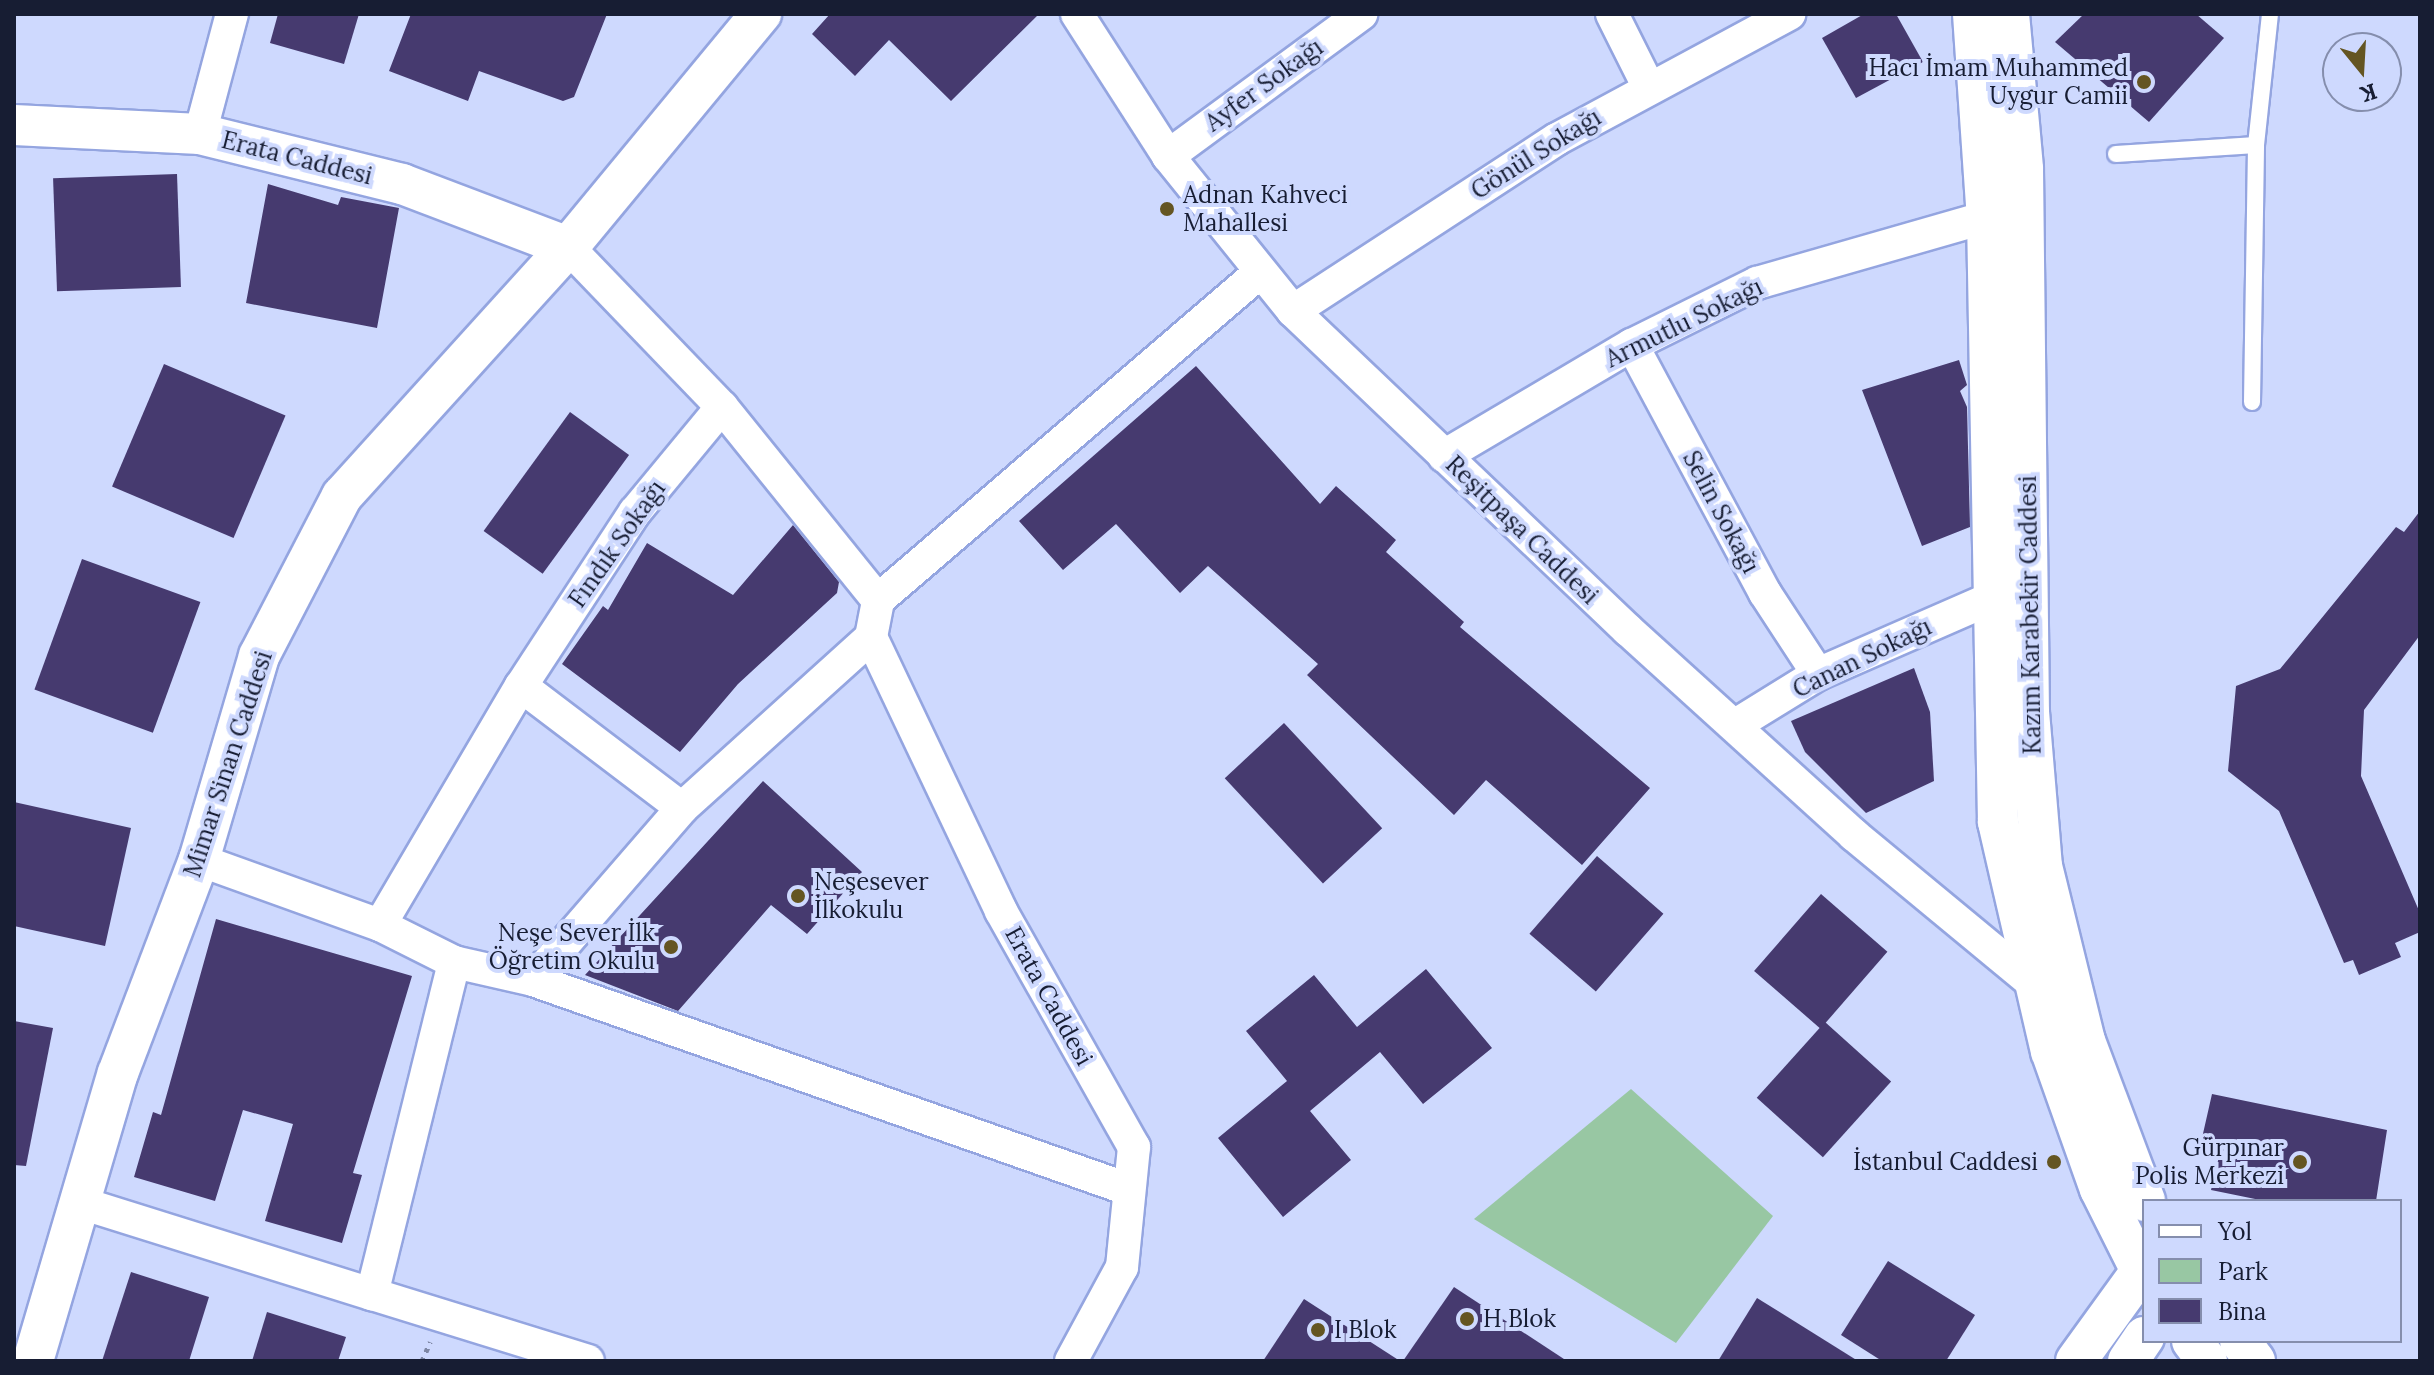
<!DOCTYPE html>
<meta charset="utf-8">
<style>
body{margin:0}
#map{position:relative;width:2434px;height:1375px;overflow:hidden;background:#ced9fe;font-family:Lora,serif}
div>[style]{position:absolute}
.green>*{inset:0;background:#98c7a3}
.building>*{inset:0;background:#463a6f;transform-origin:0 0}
.path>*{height:5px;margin-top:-2.5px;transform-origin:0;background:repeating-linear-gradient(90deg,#7e87a5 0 4px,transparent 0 10px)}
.roads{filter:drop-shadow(2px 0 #94a5e0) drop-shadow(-2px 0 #94a5e0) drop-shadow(0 2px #94a5e0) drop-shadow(0 -2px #94a5e0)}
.service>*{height:16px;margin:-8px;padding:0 8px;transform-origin:8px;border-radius:8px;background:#fff}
.minor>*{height:32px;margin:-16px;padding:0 16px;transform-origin:16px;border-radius:16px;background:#fff}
.tertiary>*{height:40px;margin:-20px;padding:0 20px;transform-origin:20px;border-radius:20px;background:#fff}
.dots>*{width:22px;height:22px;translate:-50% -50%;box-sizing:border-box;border:4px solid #ced9fe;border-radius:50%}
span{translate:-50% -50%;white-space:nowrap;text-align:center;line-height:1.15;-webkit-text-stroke:8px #ced9fe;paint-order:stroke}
.poi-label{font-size:24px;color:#171d33}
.right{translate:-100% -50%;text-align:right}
.left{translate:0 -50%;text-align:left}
.street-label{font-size:24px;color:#171d33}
.frame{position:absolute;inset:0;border:16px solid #171d33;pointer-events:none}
.legend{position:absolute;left:2142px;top:1199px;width:260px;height:144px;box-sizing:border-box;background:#ced9fe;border:2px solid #858ead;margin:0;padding:10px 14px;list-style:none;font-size:24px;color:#171d33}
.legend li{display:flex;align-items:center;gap:16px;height:40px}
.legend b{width:40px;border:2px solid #858ead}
.north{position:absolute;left:2322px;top:32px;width:80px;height:80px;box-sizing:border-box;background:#ced9fe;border:2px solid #858ead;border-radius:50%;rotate:162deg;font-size:22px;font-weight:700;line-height:32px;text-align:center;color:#171d33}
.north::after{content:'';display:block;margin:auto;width:28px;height:36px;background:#645522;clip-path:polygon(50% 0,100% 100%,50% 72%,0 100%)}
</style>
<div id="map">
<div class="green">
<i style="clip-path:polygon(1631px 1089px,1773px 1216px,1676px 1343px,1474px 1219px)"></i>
</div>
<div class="building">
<i style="clip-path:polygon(278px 14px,359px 14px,344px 64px,270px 43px)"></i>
<i style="clip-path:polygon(411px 14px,607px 14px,574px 97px,563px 101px,479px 71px,468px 101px,389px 71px)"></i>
<i style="clip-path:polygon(830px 14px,1039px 14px,951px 101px,889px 40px,855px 76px,812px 34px)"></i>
<i style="clip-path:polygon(1864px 14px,1896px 14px,1923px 62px,1856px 98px,1822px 38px)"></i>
<i style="clip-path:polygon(2084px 14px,2196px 14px,2224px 38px,2149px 122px,2055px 42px)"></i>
<i style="left:177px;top:174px;width:113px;height:124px;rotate:88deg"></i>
<i style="clip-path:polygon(268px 184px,338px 205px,341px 197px,399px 208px,377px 328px,246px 303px)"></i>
<i style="clip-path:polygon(1959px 360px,1967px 385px,1960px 391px,1967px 407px,1970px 527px,1922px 546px,1862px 390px)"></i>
<i style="left:164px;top:364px;width:132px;height:133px;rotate:23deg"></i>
<i style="clip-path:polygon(1196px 366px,1320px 504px,1336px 486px,1396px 540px,1386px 552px,1464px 622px,1460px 627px,1650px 788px,1582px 865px,1486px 780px,1454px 815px,1307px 675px,1318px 664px,1208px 566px,1180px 593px,1116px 524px,1063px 570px,1019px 521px)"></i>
<i style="left:570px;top:412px;width:73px;height:147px;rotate:36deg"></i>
<i style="clip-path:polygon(2420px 511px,2420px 635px,2364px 710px,2361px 776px,2420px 913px,2420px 932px,2395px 943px,2401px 957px,2359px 975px,2353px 960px,2344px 963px,2279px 811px,2228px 771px,2236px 686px,2280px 669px,2396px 527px,2404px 532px)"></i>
<i style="clip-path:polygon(793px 525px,839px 582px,837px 593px,738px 684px,680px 752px,562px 664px,603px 606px,608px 610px,647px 543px,733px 595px)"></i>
<i style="left:82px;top:559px;width:126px;height:139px;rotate:20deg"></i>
<i style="clip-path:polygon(1914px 668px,1930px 712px,1934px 781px,1866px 813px,1805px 752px,1791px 721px)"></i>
<i style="left:1284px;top:723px;width:144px;height:81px;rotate:47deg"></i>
<i style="clip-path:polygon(763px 781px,862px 872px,807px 934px,771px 905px,678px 1011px,585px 975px)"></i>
<i style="clip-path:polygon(14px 802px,131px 828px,105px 946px,14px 926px)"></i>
<i style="left:1597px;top:856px;width:88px;height:103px;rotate:41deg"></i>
<i style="left:1821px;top:894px;width:88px;height:102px;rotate:41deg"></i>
<i style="clip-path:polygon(216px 919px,412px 976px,353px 1173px,362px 1175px,342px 1243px,265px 1221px,293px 1124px,243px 1110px,215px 1201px,134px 1177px,153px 1112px,161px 1115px)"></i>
<i style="clip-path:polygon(1426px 969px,1492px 1048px,1423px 1104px,1380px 1052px,1310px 1111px,1351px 1160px,1283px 1217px,1218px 1138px,1287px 1081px,1246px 1031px,1314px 975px,1357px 1027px)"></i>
<i style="clip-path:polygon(14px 1021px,53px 1028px,26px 1166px,14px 1165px)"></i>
<i style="left:1825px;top:1022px;width:89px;height:102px;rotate:42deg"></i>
<i style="clip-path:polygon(2212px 1094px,2387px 1130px,2376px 1201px,2265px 1201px,2211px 1190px,2222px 1144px,2202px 1138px)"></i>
<i style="clip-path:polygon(1888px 1261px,1975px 1315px,1946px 1361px,1882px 1361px,1841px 1335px)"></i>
<i style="clip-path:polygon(131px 1272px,209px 1297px,189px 1361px,102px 1361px)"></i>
<i style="clip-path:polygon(1454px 1287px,1567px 1361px,1403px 1361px)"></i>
<i style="clip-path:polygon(1757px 1298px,1858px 1361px,1718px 1361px)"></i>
<i style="clip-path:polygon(1304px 1299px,1400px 1361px,1263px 1361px)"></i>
<i style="clip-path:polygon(267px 1312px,346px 1337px,338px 1361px,252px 1361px)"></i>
</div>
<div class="path">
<i style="left:422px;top:1361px;width:21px;rotate:-67deg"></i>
</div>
<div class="roads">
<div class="service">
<i style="left:2116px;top:154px;width:140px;rotate:-3.7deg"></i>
<i style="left:2252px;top:402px;width:257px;rotate:-89.1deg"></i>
<i style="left:2256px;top:145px;width:132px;rotate:-83.9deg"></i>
</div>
<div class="minor">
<i style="left:1077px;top:14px;width:169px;rotate:57.3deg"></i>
<i style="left:1168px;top:156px;width:199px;rotate:51.1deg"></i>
<i style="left:1293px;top:311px;width:463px;rotate:43.6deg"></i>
<i style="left:1628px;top:630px;width:305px;rotate:42.2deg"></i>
<i style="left:1854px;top:835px;width:234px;rotate:39.6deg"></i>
<i style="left:1612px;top:14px;width:80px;rotate:63.4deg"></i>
<i style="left:200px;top:134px;width:124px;rotate:-75.1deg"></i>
<i style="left:1168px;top:156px;width:240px;rotate:-36.3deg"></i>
<i style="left:568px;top:247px;width:222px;rotate:46.1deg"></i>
<i style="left:722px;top:407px;width:248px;rotate:51.1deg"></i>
<i style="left:1293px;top:311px;width:315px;rotate:-33.1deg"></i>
<i style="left:1557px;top:139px;width:264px;rotate:-28.3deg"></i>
<i style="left:1632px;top:345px;width:281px;rotate:61.8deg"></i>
<i style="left:1765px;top:593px;width:97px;rotate:56.8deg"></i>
<i style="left:1444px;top:456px;width:218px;rotate:-30.6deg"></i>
<i style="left:1632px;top:345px;width:140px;rotate:-26.4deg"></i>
<i style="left:1757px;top:283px;width:239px;rotate:-16deg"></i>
<i style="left:871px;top:637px;width:303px;rotate:64.6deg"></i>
<i style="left:1001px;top:911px;width:271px;rotate:60.6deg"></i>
<i style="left:1134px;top:1147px;width:121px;rotate:95.7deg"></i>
<i style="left:1122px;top:1267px;width:107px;rotate:118.5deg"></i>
<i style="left:521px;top:686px;width:208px;rotate:-56.8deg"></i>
<i style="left:635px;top:512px;width:136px;rotate:-50.4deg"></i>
<i style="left:1737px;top:724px;width:95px;rotate:-31.7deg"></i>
<i style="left:1818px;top:674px;width:188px;rotate:-23.6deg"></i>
<i style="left:199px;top:860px;width:192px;rotate:19.8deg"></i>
<i style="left:380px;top:925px;width:83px;rotate:26.6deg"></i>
<i style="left:454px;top:962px;width:81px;rotate:12.8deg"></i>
<i style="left:533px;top:980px;width:228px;rotate:-49.1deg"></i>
<i style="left:682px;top:808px;width:255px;rotate:-42.1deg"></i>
<i style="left:871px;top:637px;width:38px;rotate:-79deg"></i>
<i style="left:878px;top:600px;width:501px;rotate:-40.63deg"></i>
<i style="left:380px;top:925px;width:277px;rotate:-59.5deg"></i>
<i style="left:521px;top:686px;width:202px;rotate:37.2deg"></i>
<i style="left:533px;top:980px;width:627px;rotate:19.36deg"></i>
<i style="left:81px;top:1203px;width:305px;rotate:17.4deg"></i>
<i style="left:372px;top:1294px;width:342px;rotate:-76.1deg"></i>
<i style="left:372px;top:1294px;width:226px;rotate:17.2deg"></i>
</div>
<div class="tertiary">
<i style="left:1973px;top:14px;width:203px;rotate:86.1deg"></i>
<i style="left:1987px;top:217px;width:605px;rotate:88.96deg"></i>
<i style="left:1998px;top:822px;width:235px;rotate:77deg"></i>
<i style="left:2051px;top:1051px;width:146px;rotate:70.5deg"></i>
<i style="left:2100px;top:1189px;width:98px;rotate:63.4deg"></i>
<i style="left:2009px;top:14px;width:156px;rotate:84.8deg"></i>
<i style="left:2023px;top:169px;width:543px;rotate:89.37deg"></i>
<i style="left:2029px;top:712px;width:155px;rotate:85.2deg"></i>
<i style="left:2042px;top:866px;width:180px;rotate:76.2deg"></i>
<i style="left:2085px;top:1041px;width:171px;rotate:69.4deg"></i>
<i style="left:14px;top:125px;width:186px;rotate:2.8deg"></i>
<i style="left:200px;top:134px;width:208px;rotate:13.9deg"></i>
<i style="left:402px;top:184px;width:178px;rotate:20.8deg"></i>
<i style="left:2192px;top:1341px;width:25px;rotate:53deg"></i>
<i style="left:2240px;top:1341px;width:25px;rotate:53deg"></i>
<i style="left:33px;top:1361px;width:300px;rotate:-73.6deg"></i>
<i style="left:118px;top:1073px;width:228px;rotate:-69.2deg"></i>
<i style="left:199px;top:860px;width:213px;rotate:-73.6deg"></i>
<i style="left:259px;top:656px;width:180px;rotate:-62.6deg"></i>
<i style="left:342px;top:496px;width:336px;rotate:-47.8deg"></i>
<i style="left:568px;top:247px;width:303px;rotate:-50.4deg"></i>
<i style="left:2076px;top:1361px;width:116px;rotate:-54.1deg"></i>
<i style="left:2128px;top:1361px;width:29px;rotate:-56deg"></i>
</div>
</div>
<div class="dots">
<i style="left:2144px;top:82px;background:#645522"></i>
<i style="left:1167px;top:209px;background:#645522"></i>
<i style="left:798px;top:896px;background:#645522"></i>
<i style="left:671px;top:947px;background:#645522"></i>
<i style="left:2054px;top:1162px;background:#645522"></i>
<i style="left:2300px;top:1162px;background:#645522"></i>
<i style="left:1467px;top:1319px;background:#645522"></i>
<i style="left:1318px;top:1330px;background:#645522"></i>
</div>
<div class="poi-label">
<span class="right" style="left:2128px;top:82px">Hacı İmam Muhammed<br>Uygur Camii</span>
<span class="left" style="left:1183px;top:209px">Adnan Kahveci<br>Mahallesi</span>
<span class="left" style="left:814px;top:896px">Neşesever<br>İlkokulu</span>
<span class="right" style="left:655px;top:947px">Neşe Sever İlk<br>Öğretim Okulu</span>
<span class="right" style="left:2284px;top:1162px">Gürpınar<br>Polis Merkezi</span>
<span class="right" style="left:2038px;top:1162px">İstanbul Caddesi</span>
<span class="left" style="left:1483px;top:1319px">H Blok</span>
<span class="left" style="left:1334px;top:1330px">I Blok</span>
</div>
<div class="street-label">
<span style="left:1264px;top:85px;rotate:-36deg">Ayfer Sokağı</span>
<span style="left:1536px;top:154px;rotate:-32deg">Gönül Sokağı</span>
<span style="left:297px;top:158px;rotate:14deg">Erata Caddesi</span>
<span style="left:1684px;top:323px;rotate:-26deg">Armutlu Sokağı</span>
<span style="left:1721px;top:512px;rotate:62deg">Selin Sokağı</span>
<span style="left:1522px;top:530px;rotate:44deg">Reşitpaşa Caddesi</span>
<span style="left:617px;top:544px;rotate:-55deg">Fındık Sokağı</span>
<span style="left:2030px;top:615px;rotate:-91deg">Kazım Karabekir Caddesi</span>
<span style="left:1862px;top:658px;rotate:-26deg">Canan Sokağı</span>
<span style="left:228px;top:764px;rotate:-72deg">Mimar Sinan Caddesi</span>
<span style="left:1049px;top:996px;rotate:61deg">Erata Caddesi</span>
</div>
<div class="frame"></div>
<ul class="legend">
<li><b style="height:10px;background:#fff"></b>Yol</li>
<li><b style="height:22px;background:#98c7a3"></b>Park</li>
<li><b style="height:22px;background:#463a6f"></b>Bina</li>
</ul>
<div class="north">K</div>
</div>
